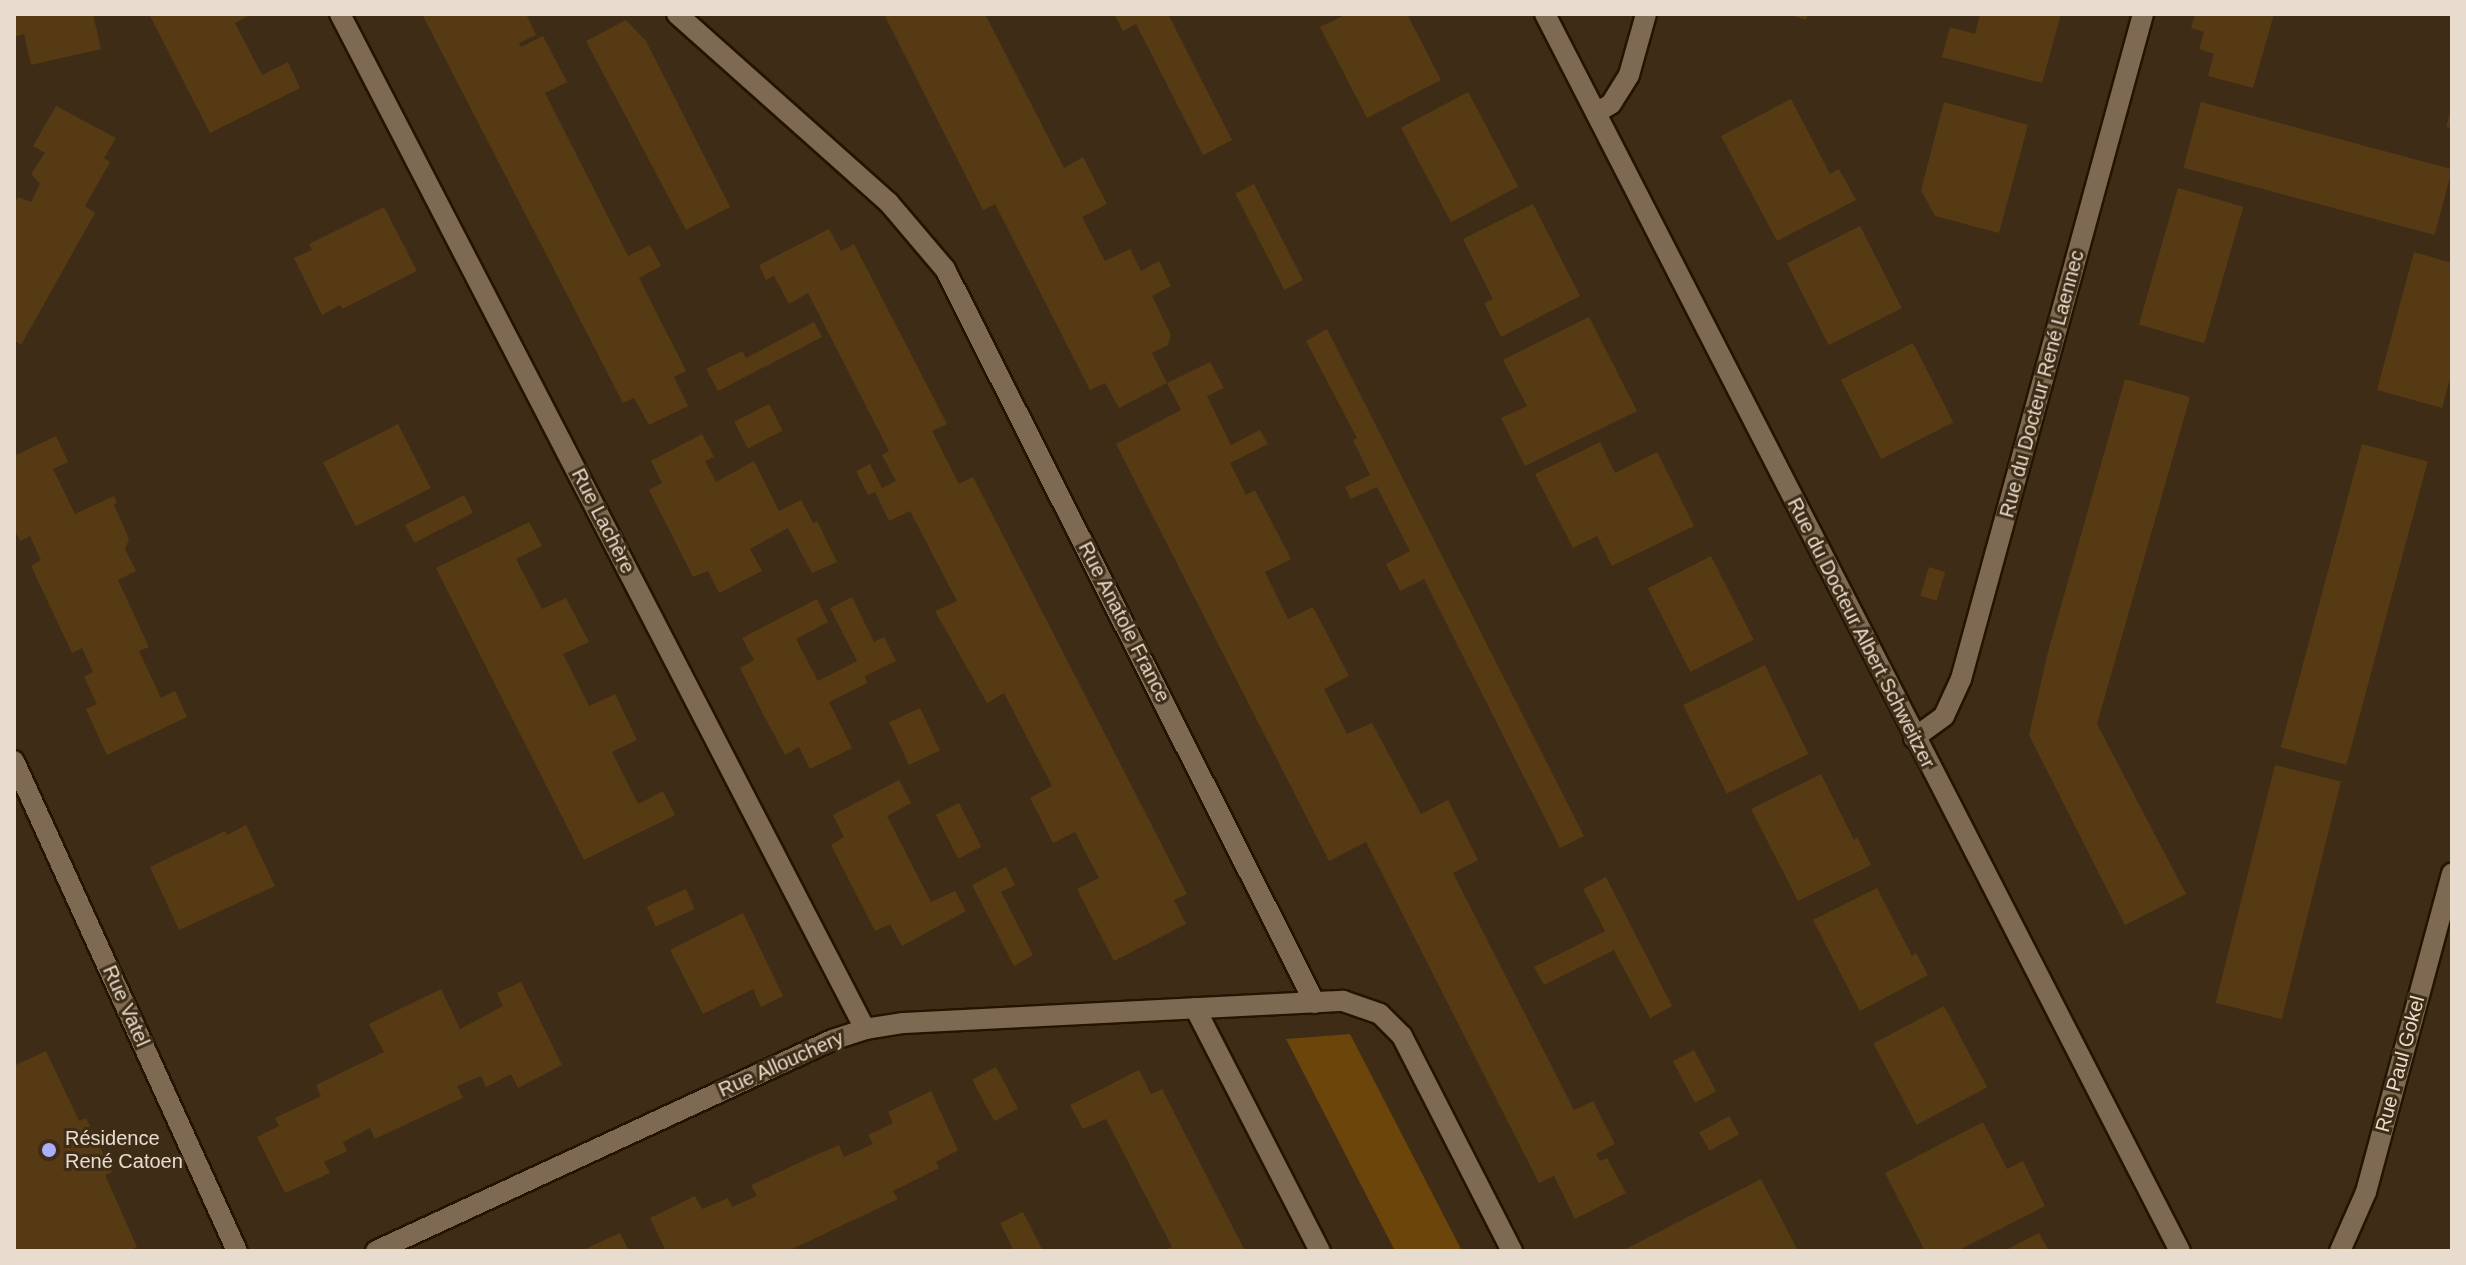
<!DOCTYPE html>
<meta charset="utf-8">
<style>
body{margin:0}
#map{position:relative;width:2466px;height:1265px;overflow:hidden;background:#3e2c16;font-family:Arial,sans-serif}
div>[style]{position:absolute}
.green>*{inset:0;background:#6b450a}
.building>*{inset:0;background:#563a13;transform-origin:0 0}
.roads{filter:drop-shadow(2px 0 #241401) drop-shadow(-2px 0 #241401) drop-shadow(0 2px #241401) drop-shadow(0 -2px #241401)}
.minor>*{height:20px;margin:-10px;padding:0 10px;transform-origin:10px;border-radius:10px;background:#7e6a53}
.dots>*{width:22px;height:22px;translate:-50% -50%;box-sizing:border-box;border:4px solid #3e2c16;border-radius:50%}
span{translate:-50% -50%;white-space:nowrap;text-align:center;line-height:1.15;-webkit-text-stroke:6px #3e2c16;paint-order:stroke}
.street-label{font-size:20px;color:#e8dccf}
.poi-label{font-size:20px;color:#e8dccf}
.left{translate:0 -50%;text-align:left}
.frame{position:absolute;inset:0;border:16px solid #e8dccf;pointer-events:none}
</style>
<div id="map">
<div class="green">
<i style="clip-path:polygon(1350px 1034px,1462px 1251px,1395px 1251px,1286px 1039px)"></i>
</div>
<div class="building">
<i style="clip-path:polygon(14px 14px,93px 14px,101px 49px,31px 65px,24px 34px,14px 37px)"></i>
<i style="clip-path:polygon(149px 14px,252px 14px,235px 23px,262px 75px,288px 62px,300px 88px,210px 133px)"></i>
<i style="clip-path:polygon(422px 14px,526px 14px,536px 35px,519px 43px,521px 47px,543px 36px,567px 82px,545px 93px,628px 256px,650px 245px,661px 266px,639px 278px,686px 371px,674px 377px,688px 406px,649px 425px,634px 398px,623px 403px)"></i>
<i style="clip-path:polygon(884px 14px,985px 14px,1064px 168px,1083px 157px,1107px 204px,1082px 217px,1105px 261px,1130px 249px,1141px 271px,1159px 261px,1171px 286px,1152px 296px,1171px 335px,1168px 345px,1152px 353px,1167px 383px,1119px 408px,1105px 383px,1090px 390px,995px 204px,983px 210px)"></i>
<i style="clip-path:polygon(1114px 14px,1168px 14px,1232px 140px,1203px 155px,1136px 24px,1123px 31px)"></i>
<i style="clip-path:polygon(1347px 14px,1407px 14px,1441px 80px,1367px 118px,1320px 27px)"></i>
<i style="clip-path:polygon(1788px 14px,1808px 14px,1806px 20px)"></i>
<i style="clip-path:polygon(1980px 14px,2061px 14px,2042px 83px,1942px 57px,1950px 27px,1975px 34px)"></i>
<i style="clip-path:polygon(2195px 14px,2274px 14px,2253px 88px,2208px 76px,2214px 54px,2199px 49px,2204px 32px,2191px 28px)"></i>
<i style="clip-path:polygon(626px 20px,646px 41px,730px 207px,686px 230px,586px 41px)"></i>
<i style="left:1468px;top:92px;width:107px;height:76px;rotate:62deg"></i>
<i style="clip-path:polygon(1791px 99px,1830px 174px,1839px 169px,1856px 200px,1777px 241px,1721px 136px)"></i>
<i style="clip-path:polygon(1944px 102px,2028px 125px,1999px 233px,1935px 216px,1921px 190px)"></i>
<i style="left:2201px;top:102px;width:260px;height:68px;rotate:15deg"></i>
<i style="clip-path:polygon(56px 106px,116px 138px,104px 158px,110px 162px,85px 206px,95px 213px,21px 345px,14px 340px,14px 205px,18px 197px,31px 202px,40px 184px,31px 174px,45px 153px,33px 146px)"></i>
<i style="clip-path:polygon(2451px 109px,2452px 109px,2452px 128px,2446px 127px)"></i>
<i style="left:1254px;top:184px;width:108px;height:21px;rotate:63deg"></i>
<i style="left:2178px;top:188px;width:68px;height:142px;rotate:16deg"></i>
<i style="clip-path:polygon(1533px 204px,1580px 296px,1501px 337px,1484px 303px,1493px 299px,1463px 239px)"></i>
<i style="clip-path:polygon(384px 207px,417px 271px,342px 309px,340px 305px,322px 315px,294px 258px,312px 250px,309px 244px)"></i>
<i style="left:1860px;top:226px;width:92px;height:82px;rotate:63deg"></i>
<i style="clip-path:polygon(829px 229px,841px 251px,854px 244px,947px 424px,932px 431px,959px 484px,973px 477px,1187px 894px,1174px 900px,1186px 924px,1114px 961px,1077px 889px,1099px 878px,1075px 832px,1053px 843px,1030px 798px,1052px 786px,1004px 693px,987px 703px,935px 611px,957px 601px,910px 511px,889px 521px,875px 492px,868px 495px,856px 471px,870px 464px,882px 488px,896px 481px,882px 455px,889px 451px,808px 293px,789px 304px,774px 276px,766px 280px,759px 265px)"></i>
<i style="clip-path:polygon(2414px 252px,2452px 263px,2452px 372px,2442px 408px,2377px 390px)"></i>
<i style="clip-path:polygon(1589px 317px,1637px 411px,1525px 466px,1501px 418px,1527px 406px,1503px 360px)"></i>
<i style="clip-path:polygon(814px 322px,822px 337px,718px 391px,706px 369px,742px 351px,746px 358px)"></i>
<i style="clip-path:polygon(1327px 329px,1584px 836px,1560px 848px,1424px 579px,1400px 591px,1386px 564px,1410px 551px,1377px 487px,1351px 499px,1345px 487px,1370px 475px,1353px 440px,1357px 438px,1306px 341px)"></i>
<i style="left:1913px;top:343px;width:89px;height:81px;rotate:63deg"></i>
<i style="clip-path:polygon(1210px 362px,1224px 388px,1207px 396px,1231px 445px,1260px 430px,1268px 444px,1230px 463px,1246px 495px,1255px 490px,1291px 559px,1265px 572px,1288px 619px,1313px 607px,1349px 676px,1324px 689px,1347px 734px,1372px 723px,1421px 814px,1448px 800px,1478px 860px,1453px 873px,1574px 1110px,1593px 1101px,1615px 1144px,1596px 1154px,1600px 1161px,1607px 1158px,1626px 1193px,1575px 1219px,1554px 1176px,1539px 1183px,1366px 842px,1329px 861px,1116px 444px,1181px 410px,1167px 383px)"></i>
<i style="clip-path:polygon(2125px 379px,2190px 397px,2097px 724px,2186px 894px,2125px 925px,2029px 735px,2048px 652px)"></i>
<i style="left:769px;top:404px;width:30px;height:39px;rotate:63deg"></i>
<i style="left:398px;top:424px;width:72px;height:84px;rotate:63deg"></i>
<i style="clip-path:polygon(702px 434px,714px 457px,705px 461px,716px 482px,754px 461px,779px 511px,801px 500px,813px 523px,817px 521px,837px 562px,812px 573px,788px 528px,750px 549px,762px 571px,719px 593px,708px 571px,693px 577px,649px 490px,662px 483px,651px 461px)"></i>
<i style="clip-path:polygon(56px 436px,68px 462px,53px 469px,75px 514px,114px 496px,117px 503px,114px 505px,129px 539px,125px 549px,136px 571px,118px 580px,149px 647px,139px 651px,161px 698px,175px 691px,187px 717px,107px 755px,86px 709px,97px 704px,84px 677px,93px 672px,82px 648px,72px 653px,31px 566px,41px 560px,30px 536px,20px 541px,14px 528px,14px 456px)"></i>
<i style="clip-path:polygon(1600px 442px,1615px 473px,1657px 452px,1694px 526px,1612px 566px,1597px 536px,1573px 548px,1535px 474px)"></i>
<i style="left:2362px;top:444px;width:68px;height:314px;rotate:15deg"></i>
<i style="left:464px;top:495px;width:20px;height:66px;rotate:63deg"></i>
<i style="clip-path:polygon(529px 522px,542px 546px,516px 559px,542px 609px,566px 598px,589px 642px,563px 654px,589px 706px,615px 694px,637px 740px,612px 752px,638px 804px,663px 791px,675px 815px,584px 860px,436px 568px)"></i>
<i style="left:1711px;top:556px;width:94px;height:71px;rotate:63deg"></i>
<i style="left:1929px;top:567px;width:17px;height:30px;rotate:17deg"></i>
<i style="clip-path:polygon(852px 597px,874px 642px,884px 637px,896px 661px,865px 676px,867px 683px,829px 702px,852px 748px,810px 769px,799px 747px,785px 755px,761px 710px,740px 668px,754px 660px,742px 638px,817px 599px,828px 622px,796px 639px,818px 681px,857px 661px,830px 608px)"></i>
<i style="left:1765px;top:665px;width:99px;height:91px;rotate:64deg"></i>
<i style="left:920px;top:708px;width:47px;height:34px;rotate:65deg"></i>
<i style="left:2275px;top:765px;width:68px;height:245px;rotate:14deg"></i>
<i style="clip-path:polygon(1821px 774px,1854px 840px,1857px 837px,1871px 865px,1798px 901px,1751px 809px)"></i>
<i style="clip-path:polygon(899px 780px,911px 803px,887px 816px,931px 902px,955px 891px,966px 911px,902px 946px,890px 924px,875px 931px,831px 845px,844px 837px,833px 815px)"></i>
<i style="left:959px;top:803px;width:49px;height:26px;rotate:63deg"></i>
<i style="clip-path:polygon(246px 825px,275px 886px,179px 930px,150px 867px,225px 831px,227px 835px)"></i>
<i style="clip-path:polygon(1006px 867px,1015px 885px,1001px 892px,1033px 955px,1014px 966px,972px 885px)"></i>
<i style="clip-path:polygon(1606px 877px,1672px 1006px,1650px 1018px,1614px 950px,1544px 985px,1534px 967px,1605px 931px,1583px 889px)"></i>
<i style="clip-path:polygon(1877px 888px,1912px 956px,1916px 953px,1928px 975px,1860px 1011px,1813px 920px)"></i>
<i style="left:686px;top:889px;width:22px;height:43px;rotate:66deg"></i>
<i style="clip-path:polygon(743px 913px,783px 996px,761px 1007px,753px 989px,703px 1014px,670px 950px)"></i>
<i style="clip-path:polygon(521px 982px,562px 1065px,518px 1088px,511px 1074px,486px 1087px,481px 1076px,457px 1086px,463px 1098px,441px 1108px,375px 1139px,370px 1128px,343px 1142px,347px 1151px,324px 1162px,330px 1173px,285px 1193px,257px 1137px,279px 1126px,275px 1118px,321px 1096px,316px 1085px,384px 1052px,369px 1024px,441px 989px,460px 1029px,503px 1006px,497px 993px)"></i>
<i style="left:1944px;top:1006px;width:92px;height:80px;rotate:62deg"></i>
<i style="left:1694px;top:1050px;width:47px;height:24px;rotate:62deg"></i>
<i style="clip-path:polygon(46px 1051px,79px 1121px,86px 1118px,112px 1172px,105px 1175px,137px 1247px,129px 1251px,14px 1251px,14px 1066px)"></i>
<i style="left:996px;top:1067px;width:47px;height:27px;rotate:62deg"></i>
<i style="clip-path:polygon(1139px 1070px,1151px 1094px,1162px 1089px,1245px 1251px,1163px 1251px,1172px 1247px,1106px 1119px,1083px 1129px,1070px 1105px)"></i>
<i style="clip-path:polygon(931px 1091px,958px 1150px,936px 1162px,939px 1168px,893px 1191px,898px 1199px,788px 1251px,666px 1251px,650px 1218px,695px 1196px,702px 1209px,728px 1198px,732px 1207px,757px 1196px,751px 1185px,818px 1154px,839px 1145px,844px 1157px,873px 1144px,868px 1135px,893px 1123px,888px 1112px)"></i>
<i style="left:1729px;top:1116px;width:21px;height:34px;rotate:61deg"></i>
<i style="clip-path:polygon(1983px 1122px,2007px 1169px,2023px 1161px,2045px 1206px,1957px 1251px,1925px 1251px,1885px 1173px)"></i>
<i style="clip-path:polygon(1761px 1179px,1798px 1251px,1622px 1251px)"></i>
<i style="clip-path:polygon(1023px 1212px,1043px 1251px,1014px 1251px,1000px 1223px)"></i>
<i style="clip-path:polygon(620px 1233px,629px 1251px,582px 1251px,596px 1244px)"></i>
<i style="clip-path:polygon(2039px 1233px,2049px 1251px,2004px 1251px)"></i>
</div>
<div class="roads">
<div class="minor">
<i style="left:340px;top:14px;width:1143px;rotate:62.65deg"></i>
<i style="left:677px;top:14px;width:284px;rotate:41.7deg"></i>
<i style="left:889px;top:203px;width:87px;rotate:49.7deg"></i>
<i style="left:945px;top:269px;width:822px;rotate:63.25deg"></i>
<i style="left:1545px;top:14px;width:1390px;rotate:62.83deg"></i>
<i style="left:1596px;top:113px;width:17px;rotate:-31deg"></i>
<i style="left:1611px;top:104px;width:34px;rotate:-58deg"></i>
<i style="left:1629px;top:75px;width:63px;rotate:-74.4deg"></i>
<i style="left:1914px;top:738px;width:37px;rotate:-36deg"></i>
<i style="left:1944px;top:716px;width:41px;rotate:-65.3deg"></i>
<i style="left:1961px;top:679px;width:689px;rotate:-74.69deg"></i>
<i style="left:14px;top:761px;width:538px;rotate:65.53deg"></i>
<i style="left:1195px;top:1008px;width:273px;rotate:62.8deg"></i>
<i style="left:376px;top:1251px;width:502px;rotate:-24.83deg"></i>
<i style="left:832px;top:1040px;width:35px;rotate:-18deg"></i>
<i style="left:865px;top:1029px;width:39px;rotate:-9deg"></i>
<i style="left:904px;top:1023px;width:440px;rotate:-2.9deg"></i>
<i style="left:1343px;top:1001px;width:39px;rotate:19deg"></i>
<i style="left:1380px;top:1014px;width:31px;rotate:45deg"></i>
<i style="left:1402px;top:1036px;width:242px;rotate:62.9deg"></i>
<i style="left:2340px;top:1251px;width:64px;rotate:-66.2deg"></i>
<i style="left:2366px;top:1192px;width:330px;rotate:-74.9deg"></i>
</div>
</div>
<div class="dots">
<i style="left:49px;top:1150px;background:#abaffb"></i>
</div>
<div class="street-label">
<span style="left:2042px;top:384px;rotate:-75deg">Rue du Docteur René Laennec</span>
<span style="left:603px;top:521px;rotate:63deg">Rue Lachère</span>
<span style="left:1124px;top:622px;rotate:63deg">Rue Anatole France</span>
<span style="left:1861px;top:633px;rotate:63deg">Rue du Docteur Albert Schweitzer</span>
<span style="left:126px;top:1006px;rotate:66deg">Rue Vatel</span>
<span style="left:781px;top:1064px;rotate:-24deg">Rue Allouchery</span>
<span style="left:2400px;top:1064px;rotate:-75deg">Rue Paul Gokel</span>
</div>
<div class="poi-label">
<span class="left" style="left:65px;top:1150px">Résidence<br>René Catoen</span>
</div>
<div class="frame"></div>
</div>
